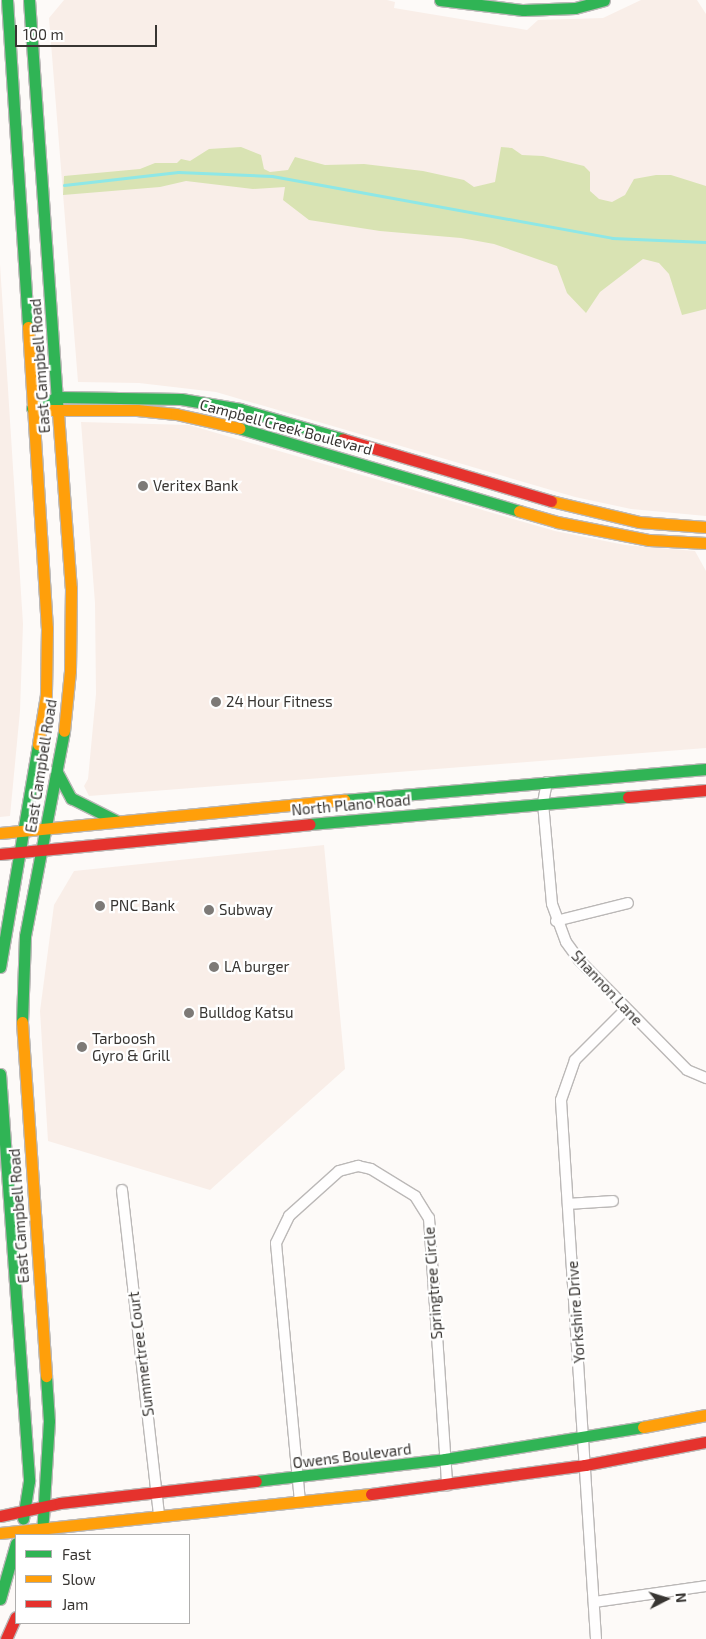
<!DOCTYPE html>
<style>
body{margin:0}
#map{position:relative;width:706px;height:1639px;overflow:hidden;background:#fdfaf8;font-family:"Exo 2",sans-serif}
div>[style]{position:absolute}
.built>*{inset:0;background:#f9eee8}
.forest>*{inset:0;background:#d9e3b3}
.stream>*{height:3px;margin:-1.5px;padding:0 1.5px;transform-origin:1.5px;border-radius:1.5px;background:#8ee7e6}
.roads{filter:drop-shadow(1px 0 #bbb8b7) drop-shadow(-1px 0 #bbb8b7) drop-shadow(0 1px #bbb8b7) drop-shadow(0 -1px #bbb8b7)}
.street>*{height:10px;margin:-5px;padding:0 5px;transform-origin:5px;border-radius:5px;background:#fffefe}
.fast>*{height:11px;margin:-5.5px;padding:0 5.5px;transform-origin:5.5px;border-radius:5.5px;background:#30b455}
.slow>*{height:11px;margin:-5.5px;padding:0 5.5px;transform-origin:5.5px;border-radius:5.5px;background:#ff9f0a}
.jam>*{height:11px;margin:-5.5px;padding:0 5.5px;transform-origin:5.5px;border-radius:5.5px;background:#e5322d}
.dots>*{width:14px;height:14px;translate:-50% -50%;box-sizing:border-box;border:2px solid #fff;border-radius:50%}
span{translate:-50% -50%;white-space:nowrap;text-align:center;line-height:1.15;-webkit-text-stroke:4.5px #fff;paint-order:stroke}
.street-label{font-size:15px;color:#383532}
.poi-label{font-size:15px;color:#383532}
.left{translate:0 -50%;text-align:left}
.legend{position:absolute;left:15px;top:1534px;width:175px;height:90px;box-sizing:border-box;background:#fff;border:1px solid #afaead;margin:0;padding:6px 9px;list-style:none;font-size:15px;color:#383532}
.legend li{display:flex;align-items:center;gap:10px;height:25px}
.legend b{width:25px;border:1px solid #afaead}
.north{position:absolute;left:641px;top:1574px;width:50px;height:50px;-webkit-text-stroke:4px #fff;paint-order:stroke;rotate:85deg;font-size:14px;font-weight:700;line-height:20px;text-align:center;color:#383532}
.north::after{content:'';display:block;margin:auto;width:18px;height:22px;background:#383532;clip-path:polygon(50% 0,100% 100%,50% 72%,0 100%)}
.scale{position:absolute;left:15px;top:25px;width:142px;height:22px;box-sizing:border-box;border:2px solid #383532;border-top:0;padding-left:6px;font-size:15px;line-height:18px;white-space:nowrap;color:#383532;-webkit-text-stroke:4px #fff;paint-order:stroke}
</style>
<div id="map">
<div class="built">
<i style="clip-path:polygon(64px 0,387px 0,395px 2px,394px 8px,527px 30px,538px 20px,603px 18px,641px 0,697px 0,706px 14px,706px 516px,631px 509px,575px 497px,216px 392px,139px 383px,78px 382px,49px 18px)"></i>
<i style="clip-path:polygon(0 264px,23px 624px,20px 711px,10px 816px,0 817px)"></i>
<i style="clip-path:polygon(81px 422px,189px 425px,555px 531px,625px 545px,695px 551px,706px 571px,706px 748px,89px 796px,84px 786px,88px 779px,96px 694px,95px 603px)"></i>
<i style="clip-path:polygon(324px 845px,345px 1069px,210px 1190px,48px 1141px,40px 1011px,54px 905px,74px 871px)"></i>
</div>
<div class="forest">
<i style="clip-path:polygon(241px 147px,261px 155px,264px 169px,270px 172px,288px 170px,295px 157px,325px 165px,364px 164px,423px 171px,464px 180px,474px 187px,495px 182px,501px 147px,512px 148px,522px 155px,543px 156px,584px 166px,590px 172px,590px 191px,599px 199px,612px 202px,625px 195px,634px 179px,656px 175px,671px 175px,706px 186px,706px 309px,682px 315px,669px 274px,659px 263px,643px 259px,600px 292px,586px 313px,567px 293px,557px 266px,494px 244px,461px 238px,380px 231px,309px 220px,283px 200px,285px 187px,253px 189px,186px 181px,160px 187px,63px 195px,64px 176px,140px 169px,155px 163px,177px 163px,181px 159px,190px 161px,209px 149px)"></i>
</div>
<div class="stream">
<i style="left:64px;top:185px;width:115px;rotate:-6.5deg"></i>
<i style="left:178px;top:172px;width:94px;rotate:2.4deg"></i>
<i style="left:272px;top:176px;width:346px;rotate:10.3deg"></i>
<i style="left:612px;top:238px;width:94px;rotate:2.4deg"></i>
</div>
<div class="roads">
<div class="street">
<i style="left:547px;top:782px;width:21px;rotate:101deg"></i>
<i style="left:543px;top:803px;width:101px;rotate:84.9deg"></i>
<i style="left:552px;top:904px;width:40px;rotate:69.8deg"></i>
<i style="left:566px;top:942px;width:22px;rotate:54deg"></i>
<i style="left:579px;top:960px;width:154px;rotate:45.5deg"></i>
<i style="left:687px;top:1070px;width:21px;rotate:23deg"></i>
<i style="left:556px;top:921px;width:74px;rotate:-14deg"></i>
<i style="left:122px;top:1190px;width:329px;rotate:83.5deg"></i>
<i style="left:568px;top:1204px;width:45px;rotate:-3.8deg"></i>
<i style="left:300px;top:1502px;width:260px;rotate:-95.3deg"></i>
<i style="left:276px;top:1243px;width:30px;rotate:-64deg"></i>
<i style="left:289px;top:1216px;width:67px;rotate:-42deg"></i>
<i style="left:339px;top:1171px;width:20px;rotate:-15deg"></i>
<i style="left:358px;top:1166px;width:13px;rotate:13deg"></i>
<i style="left:371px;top:1169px;width:52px;rotate:31.5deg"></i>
<i style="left:415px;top:1196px;width:26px;rotate:58deg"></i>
<i style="left:429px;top:1218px;width:268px;rotate:86.1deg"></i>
<i style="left:594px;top:1602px;width:113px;rotate:-8.1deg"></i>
<i style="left:596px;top:1639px;width:540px;rotate:-93.72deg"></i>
<i style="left:561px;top:1100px;width:42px;rotate:-70.7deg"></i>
<i style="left:575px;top:1060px;width:72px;rotate:-45deg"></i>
</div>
<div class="fast">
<i style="left:7px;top:0;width:328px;rotate:86.3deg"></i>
<i style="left:29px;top:0;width:414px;rotate:86deg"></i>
<i style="left:440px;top:0;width:84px;rotate:6.9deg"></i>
<i style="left:523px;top:10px;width:52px;rotate:-2.2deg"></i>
<i style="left:575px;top:8px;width:30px;rotate:-15deg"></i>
<i style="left:32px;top:408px;width:28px;rotate:-23deg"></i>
<i style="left:58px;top:397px;width:123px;rotate:0.9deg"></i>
<i style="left:181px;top:399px;width:60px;rotate:9.6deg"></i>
<i style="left:240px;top:409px;width:107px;rotate:16.2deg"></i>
<i style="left:239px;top:428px;width:292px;rotate:16.5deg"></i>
<i style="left:57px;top:772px;width:30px;rotate:62deg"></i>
<i style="left:71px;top:798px;width:51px;rotate:26.6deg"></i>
<i style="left:344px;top:800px;width:363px;rotate:-4.9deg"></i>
<i style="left:310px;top:824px;width:319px;rotate:-4.9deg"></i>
<i style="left:0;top:967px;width:226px;rotate:-80.3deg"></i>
<i style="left:22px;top:1022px;width:86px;rotate:-88deg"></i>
<i style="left:25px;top:936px;width:209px;rotate:-79.2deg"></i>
<i style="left:0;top:1074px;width:408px;rotate:85.9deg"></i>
<i style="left:29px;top:1481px;width:38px;rotate:99deg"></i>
<i style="left:256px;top:1481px;width:190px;rotate:-6.6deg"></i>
<i style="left:445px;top:1459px;width:201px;rotate:-9.2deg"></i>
<i style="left:42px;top:1535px;width:114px;rotate:-86.5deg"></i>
<i style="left:49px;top:1421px;width:45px;rotate:-93.8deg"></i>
<i style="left:0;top:1599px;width:58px;rotate:-74.1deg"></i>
</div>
<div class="slow">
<i style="left:28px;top:327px;width:302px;rotate:86.4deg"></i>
<i style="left:47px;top:628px;width:67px;rotate:90.9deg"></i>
<i style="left:46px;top:695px;width:50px;rotate:99.3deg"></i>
<i style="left:51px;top:410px;width:86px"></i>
<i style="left:137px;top:410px;width:39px;rotate:6deg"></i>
<i style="left:176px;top:414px;width:65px;rotate:12.5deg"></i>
<i style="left:58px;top:413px;width:175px;rotate:85.8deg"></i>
<i style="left:71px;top:588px;width:83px;rotate:90.7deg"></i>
<i style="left:70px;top:671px;width:60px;rotate:95.7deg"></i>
<i style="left:551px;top:501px;width:90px;rotate:13.4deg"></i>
<i style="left:639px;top:522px;width:67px;rotate:4.3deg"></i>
<i style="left:519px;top:511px;width:40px;rotate:16deg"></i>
<i style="left:557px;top:522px;width:94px;rotate:11.1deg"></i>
<i style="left:649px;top:540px;width:57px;rotate:3deg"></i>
<i style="left:0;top:833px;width:346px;rotate:-5.5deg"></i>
<i style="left:22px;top:1022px;width:355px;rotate:86.1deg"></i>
<i style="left:643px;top:1427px;width:64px;rotate:-10.8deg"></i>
<i style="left:0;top:1533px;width:373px;rotate:-6deg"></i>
</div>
<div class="jam">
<i style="left:343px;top:439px;width:217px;rotate:16.6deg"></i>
<i style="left:628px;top:797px;width:78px;rotate:-5.1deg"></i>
<i style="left:0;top:854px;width:311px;rotate:-5.5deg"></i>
<i style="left:371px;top:1494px;width:216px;rotate:-7.7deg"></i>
<i style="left:585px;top:1465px;width:123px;rotate:-10.8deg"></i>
<i style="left:0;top:1516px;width:61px;rotate:-12.2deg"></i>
<i style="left:60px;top:1503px;width:197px;rotate:-6.4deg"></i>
<i style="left:6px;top:1639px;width:24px;rotate:-66deg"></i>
</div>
</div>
<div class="dots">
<i style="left:143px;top:486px;background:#7d7a77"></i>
<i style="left:216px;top:702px;background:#7d7a77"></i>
<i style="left:100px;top:906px;background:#7d7a77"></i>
<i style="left:209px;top:910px;background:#7d7a77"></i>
<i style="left:214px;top:967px;background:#7d7a77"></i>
<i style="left:189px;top:1013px;background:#7d7a77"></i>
<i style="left:82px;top:1047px;background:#7d7a77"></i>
</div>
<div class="street-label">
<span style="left:40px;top:366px;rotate:-94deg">East Campbell Road</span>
<span style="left:286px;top:427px;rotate:15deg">Campbell Creek Boulevard</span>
<span style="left:41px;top:766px;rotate:-81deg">East Campbell Road</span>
<span style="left:351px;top:805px;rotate:-5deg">North Plano Road</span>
<span style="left:607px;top:988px;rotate:47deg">Shannon Lane</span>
<span style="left:19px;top:1216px;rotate:-94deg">East Campbell Road</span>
<span style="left:433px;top:1283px;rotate:-94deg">Springtree Circle</span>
<span style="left:576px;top:1312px;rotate:-94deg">Yorkshire Drive</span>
<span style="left:141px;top:1354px;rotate:-97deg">Summertree Court</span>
<span style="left:352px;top:1456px;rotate:-7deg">Owens Boulevard</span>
</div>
<div class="poi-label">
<span class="left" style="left:153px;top:486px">Veritex Bank</span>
<span class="left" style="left:226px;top:702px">24 Hour Fitness</span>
<span class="left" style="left:110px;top:906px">PNC Bank</span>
<span class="left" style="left:219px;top:910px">Subway</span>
<span class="left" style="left:224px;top:967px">LA burger</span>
<span class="left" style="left:199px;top:1013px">Bulldog Katsu</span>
<span class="left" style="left:92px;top:1047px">Tarboosh<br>Gyro &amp; Grill</span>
</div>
<ul class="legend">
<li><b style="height:6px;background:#30b455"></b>Fast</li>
<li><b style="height:6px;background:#ff9f0a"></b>Slow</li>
<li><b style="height:6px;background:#e5322d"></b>Jam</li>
</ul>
<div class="north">N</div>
<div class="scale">100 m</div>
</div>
